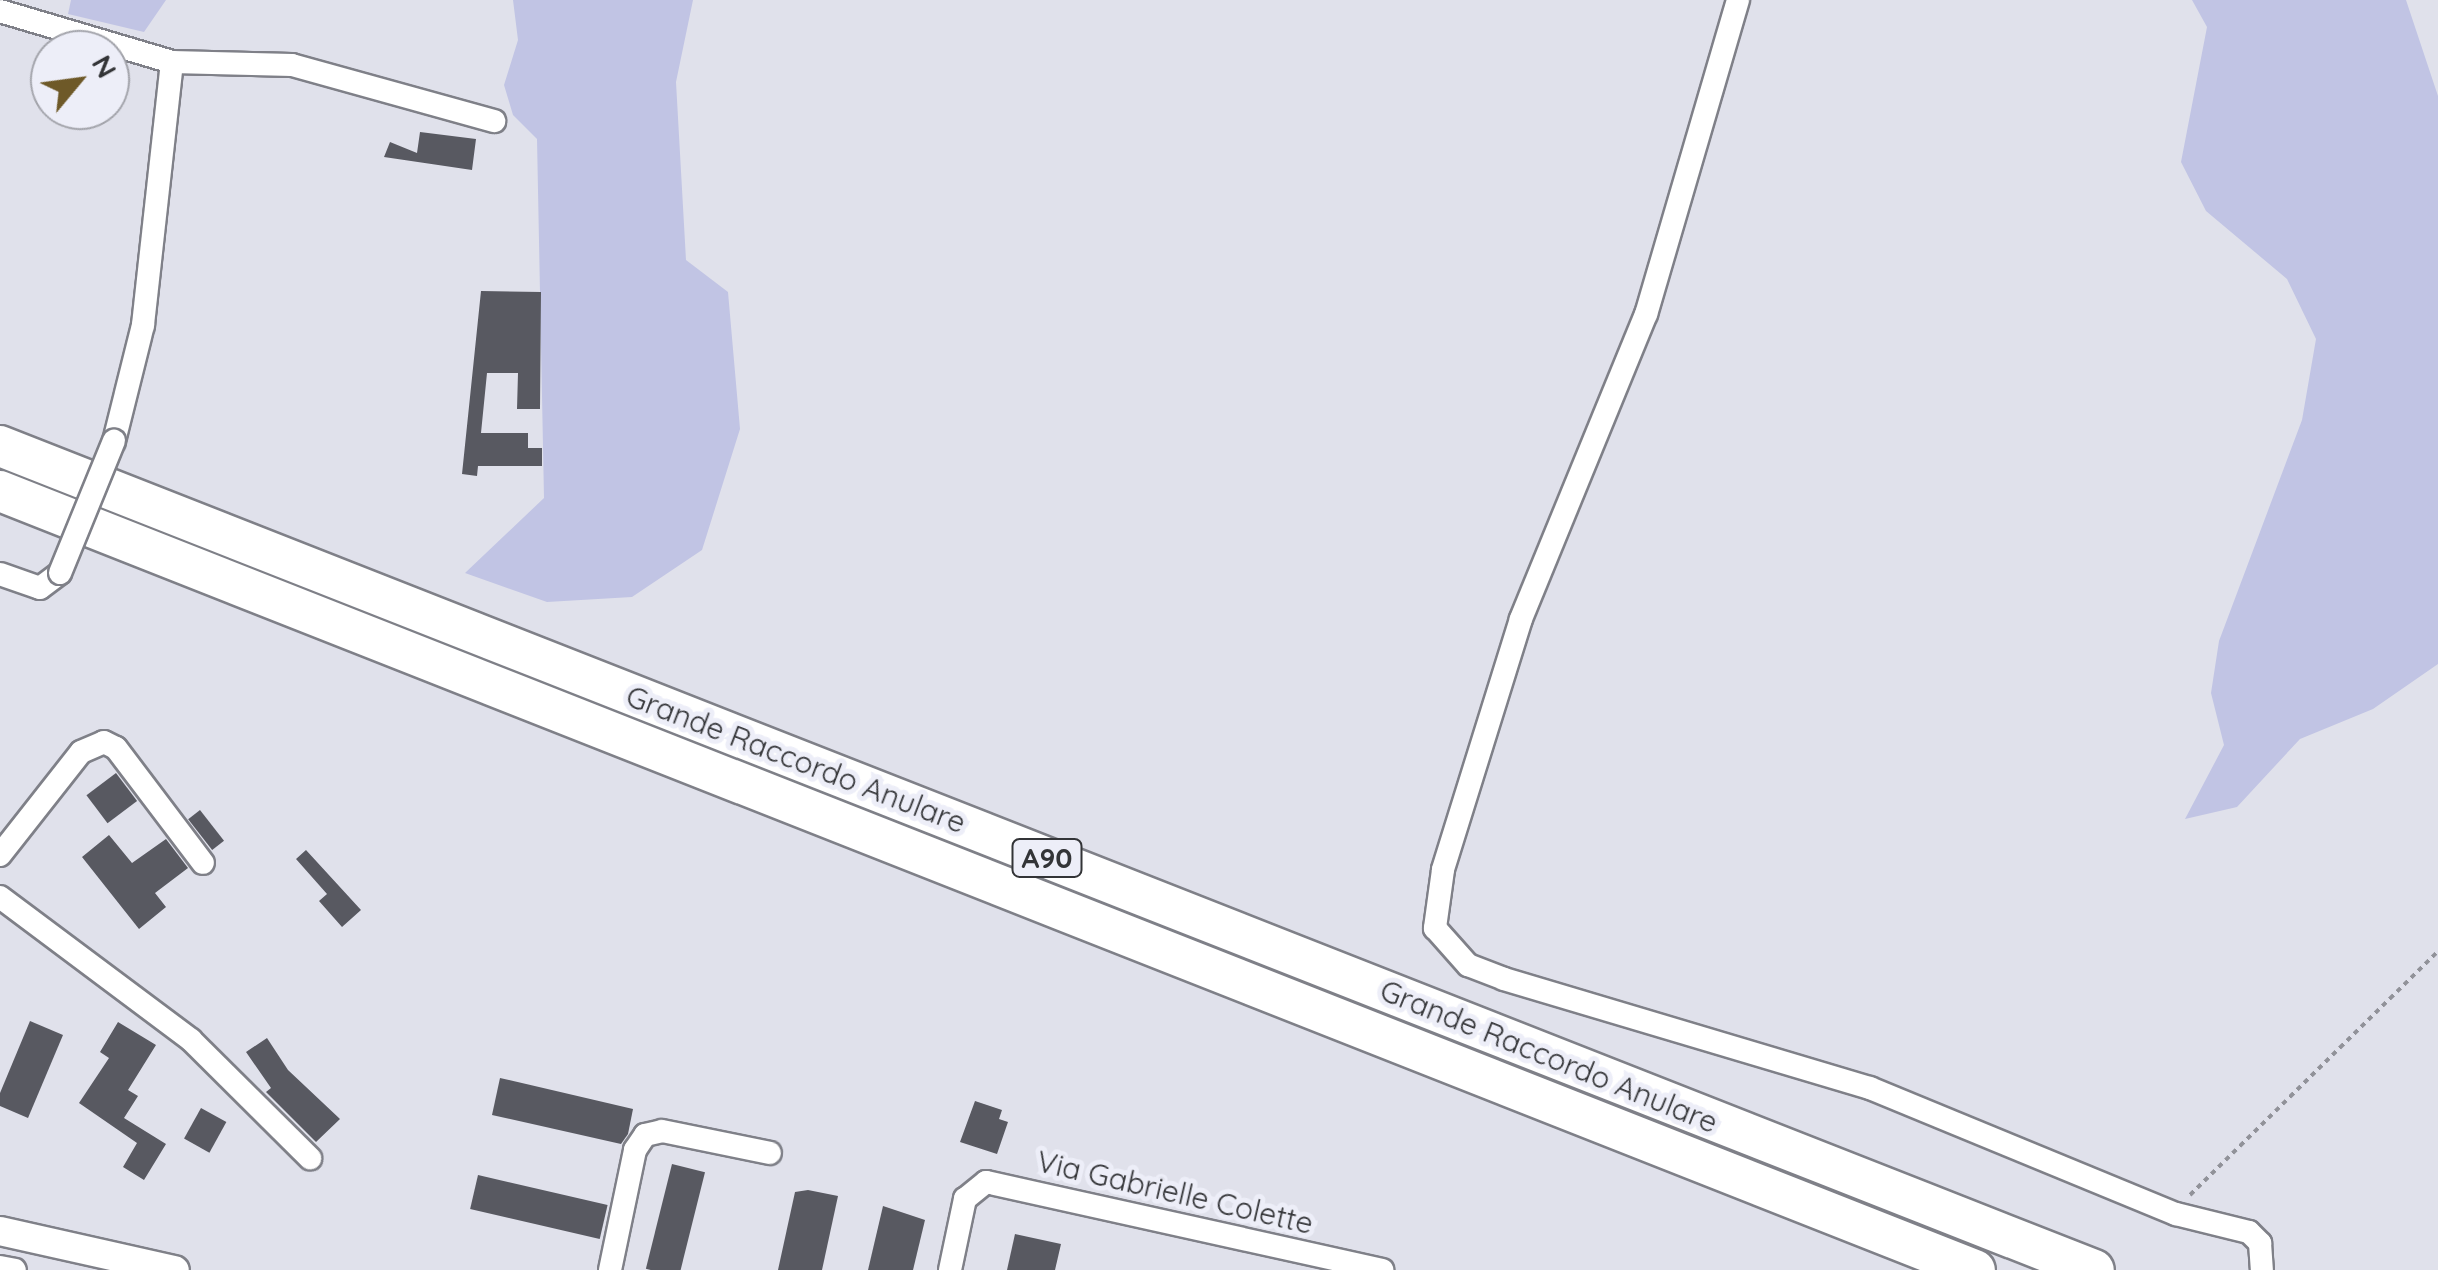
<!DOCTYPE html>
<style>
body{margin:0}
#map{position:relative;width:2438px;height:1270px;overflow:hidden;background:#e0e1eb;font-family:Quicksand,sans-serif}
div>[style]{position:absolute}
.green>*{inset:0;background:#c1c4e4}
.building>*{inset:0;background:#585961;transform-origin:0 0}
.path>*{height:4px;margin-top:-2px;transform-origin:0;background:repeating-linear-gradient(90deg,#919299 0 5px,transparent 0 10px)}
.roads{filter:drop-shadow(2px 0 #7f8088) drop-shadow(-2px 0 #7f8088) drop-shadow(0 2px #7f8088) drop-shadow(0 -2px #7f8088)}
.minor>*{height:22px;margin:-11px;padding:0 11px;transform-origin:11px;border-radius:11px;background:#fff}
.tertiary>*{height:28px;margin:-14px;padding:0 14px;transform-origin:14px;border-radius:14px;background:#fff}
.motorway>*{height:40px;margin:-20px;padding:0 20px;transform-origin:20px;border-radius:20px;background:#fff}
.bridges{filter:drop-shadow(2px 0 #7f8088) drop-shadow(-2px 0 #7f8088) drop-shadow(0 2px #7f8088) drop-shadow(0 -2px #7f8088)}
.minor-bridge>*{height:22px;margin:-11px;padding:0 11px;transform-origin:11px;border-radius:11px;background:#fff}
span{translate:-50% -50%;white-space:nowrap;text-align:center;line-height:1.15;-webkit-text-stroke:10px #edeef8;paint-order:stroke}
.shield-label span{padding:2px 8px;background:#edeef8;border:2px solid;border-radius:8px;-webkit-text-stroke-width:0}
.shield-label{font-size:28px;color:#333437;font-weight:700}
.street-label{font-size:30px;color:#333437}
.north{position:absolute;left:30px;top:30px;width:100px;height:100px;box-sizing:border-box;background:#edeef8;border:2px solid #a3a4ab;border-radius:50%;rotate:61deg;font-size:28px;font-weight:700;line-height:40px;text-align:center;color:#333437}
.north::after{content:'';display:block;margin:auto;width:35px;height:45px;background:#6e5928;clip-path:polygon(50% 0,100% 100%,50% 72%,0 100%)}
</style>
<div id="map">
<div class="green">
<i style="clip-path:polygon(71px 0,166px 0,144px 32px,68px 14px)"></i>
<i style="clip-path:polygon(513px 0,693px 0,676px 82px,686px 260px,728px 292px,740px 429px,702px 550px,632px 597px,547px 602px,465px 573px,544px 498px,537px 139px,513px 115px,504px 85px,518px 40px)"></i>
<i style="clip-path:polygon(2192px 0,2406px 0,2438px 96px,2438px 664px,2373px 709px,2300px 739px,2237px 807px,2185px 819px,2224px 745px,2211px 693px,2219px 641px,2302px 420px,2316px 339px,2287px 279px,2206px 211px,2181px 162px,2207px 27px)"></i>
</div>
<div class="building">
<i style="clip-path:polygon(420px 132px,476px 139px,472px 170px,384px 157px,390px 142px,417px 153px)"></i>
<i style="clip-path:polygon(481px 291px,541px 292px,540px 409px,517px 409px,518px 373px,487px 373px,481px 433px,528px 433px,528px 448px,542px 448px,542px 466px,478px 466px,477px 476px,462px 474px)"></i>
<i style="left:116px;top:773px;width:35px;height:37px;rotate:53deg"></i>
<i style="left:200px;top:810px;width:39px;height:15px;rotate:52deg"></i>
<i style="clip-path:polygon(109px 835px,132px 863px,166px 839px,188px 868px,155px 893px,166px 907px,139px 929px,82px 857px)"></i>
<i style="clip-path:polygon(306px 850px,361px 910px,342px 927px,319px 901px,327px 894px,296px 859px)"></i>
<i style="clip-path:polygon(30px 1021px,63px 1035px,28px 1118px,0 1106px,0 1093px)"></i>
<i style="clip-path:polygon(118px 1022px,156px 1045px,128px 1090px,138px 1096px,124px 1118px,166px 1144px,144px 1180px,123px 1167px,137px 1143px,79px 1103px,109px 1058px,100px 1052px)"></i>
<i style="clip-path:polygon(267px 1038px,288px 1070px,340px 1119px,316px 1142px,266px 1092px,271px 1088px,246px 1052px)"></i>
<i style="clip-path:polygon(500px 1078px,633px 1109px,628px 1134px,621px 1144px,492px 1115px)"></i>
<i style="clip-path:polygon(975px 1101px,1002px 1110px,999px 1119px,1008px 1122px,997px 1154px,960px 1142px)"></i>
<i style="left:201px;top:1108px;width:29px;height:35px;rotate:29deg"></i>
<i style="left:672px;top:1164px;width:34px;height:108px;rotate:14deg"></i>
<i style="left:478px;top:1175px;width:133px;height:35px;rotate:13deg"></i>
<i style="clip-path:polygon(808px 1190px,838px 1196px,822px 1270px,778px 1270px,795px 1192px)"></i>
<i style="clip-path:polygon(883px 1206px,925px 1220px,913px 1270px,868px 1270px)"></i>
<i style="clip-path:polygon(1015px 1234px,1061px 1244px,1055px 1270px,1007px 1270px)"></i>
</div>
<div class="path">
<i style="left:2190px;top:1195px;width:348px;rotate:-44.5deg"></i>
</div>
<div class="roads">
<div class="minor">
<i style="left:1738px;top:0;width:327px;rotate:106.3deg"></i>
<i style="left:1646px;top:314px;width:330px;rotate:112.3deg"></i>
<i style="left:1521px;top:619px;width:263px;rotate:107.3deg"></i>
<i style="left:1443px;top:870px;width:59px;rotate:97.9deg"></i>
<i style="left:1435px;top:928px;width:50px;rotate:48.3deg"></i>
<i style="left:1468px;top:965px;width:39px;rotate:21deg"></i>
<i style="left:1504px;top:979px;width:382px;rotate:16.6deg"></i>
<i style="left:1870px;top:1088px;width:331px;rotate:22.4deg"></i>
<i style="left:2176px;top:1214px;width:75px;rotate:13.9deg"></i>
<i style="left:2249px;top:1232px;width:16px;rotate:45deg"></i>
<i style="left:2260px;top:1243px;width:27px;rotate:86deg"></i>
<i style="left:0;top:11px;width:179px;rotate:16.5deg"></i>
<i style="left:172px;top:62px;width:265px;rotate:96.3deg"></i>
<i style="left:143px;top:325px;width:120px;rotate:104deg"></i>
<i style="left:172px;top:62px;width:120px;rotate:1.4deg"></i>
<i style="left:292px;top:65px;width:210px;rotate:15.5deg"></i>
<i style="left:0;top:574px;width:42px;rotate:19.3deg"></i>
<i style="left:40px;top:588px;width:25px;rotate:-37deg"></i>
<i style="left:0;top:855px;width:131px;rotate:-51.8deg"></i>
<i style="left:81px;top:752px;width:25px;rotate:-23deg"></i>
<i style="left:104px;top:742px;width:13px;rotate:27deg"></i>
<i style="left:116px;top:748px;width:144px;rotate:52.9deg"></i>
<i style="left:0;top:897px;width:239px;rotate:36.8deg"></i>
<i style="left:191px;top:1040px;width:168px;rotate:44.8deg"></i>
<i style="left:0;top:1267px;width:15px;rotate:11deg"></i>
<i style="left:610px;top:1270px;width:123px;rotate:-78.2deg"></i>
<i style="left:635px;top:1150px;width:18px;rotate:-56deg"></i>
<i style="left:645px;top:1135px;width:17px;rotate:-13deg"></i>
<i style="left:662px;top:1131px;width:110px;rotate:11.5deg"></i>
<i style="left:950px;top:1270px;width:73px;rotate:-78.1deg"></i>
<i style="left:965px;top:1199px;width:27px;rotate:-39deg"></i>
<i style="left:986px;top:1182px;width:406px;rotate:12.5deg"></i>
</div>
<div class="tertiary">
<i style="left:0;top:1231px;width:179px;rotate:12.6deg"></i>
</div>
<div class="motorway">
<i style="left:0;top:446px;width:2250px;rotate:21.48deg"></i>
<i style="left:0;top:491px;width:2123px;rotate:21.53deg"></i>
</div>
</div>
<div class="bridges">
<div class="minor-bridge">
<i style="left:60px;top:573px;width:143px;rotate:-67.8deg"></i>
</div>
</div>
<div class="shield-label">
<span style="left:1047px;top:858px">A90</span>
</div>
<div class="street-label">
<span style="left:796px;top:759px;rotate:21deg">Grande Raccordo Anulare</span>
<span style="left:1549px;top:1056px;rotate:22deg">Grande Raccordo Anulare</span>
<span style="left:1175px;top:1192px;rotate:13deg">Via Gabrielle Colette</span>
</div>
<div class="north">N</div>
</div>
